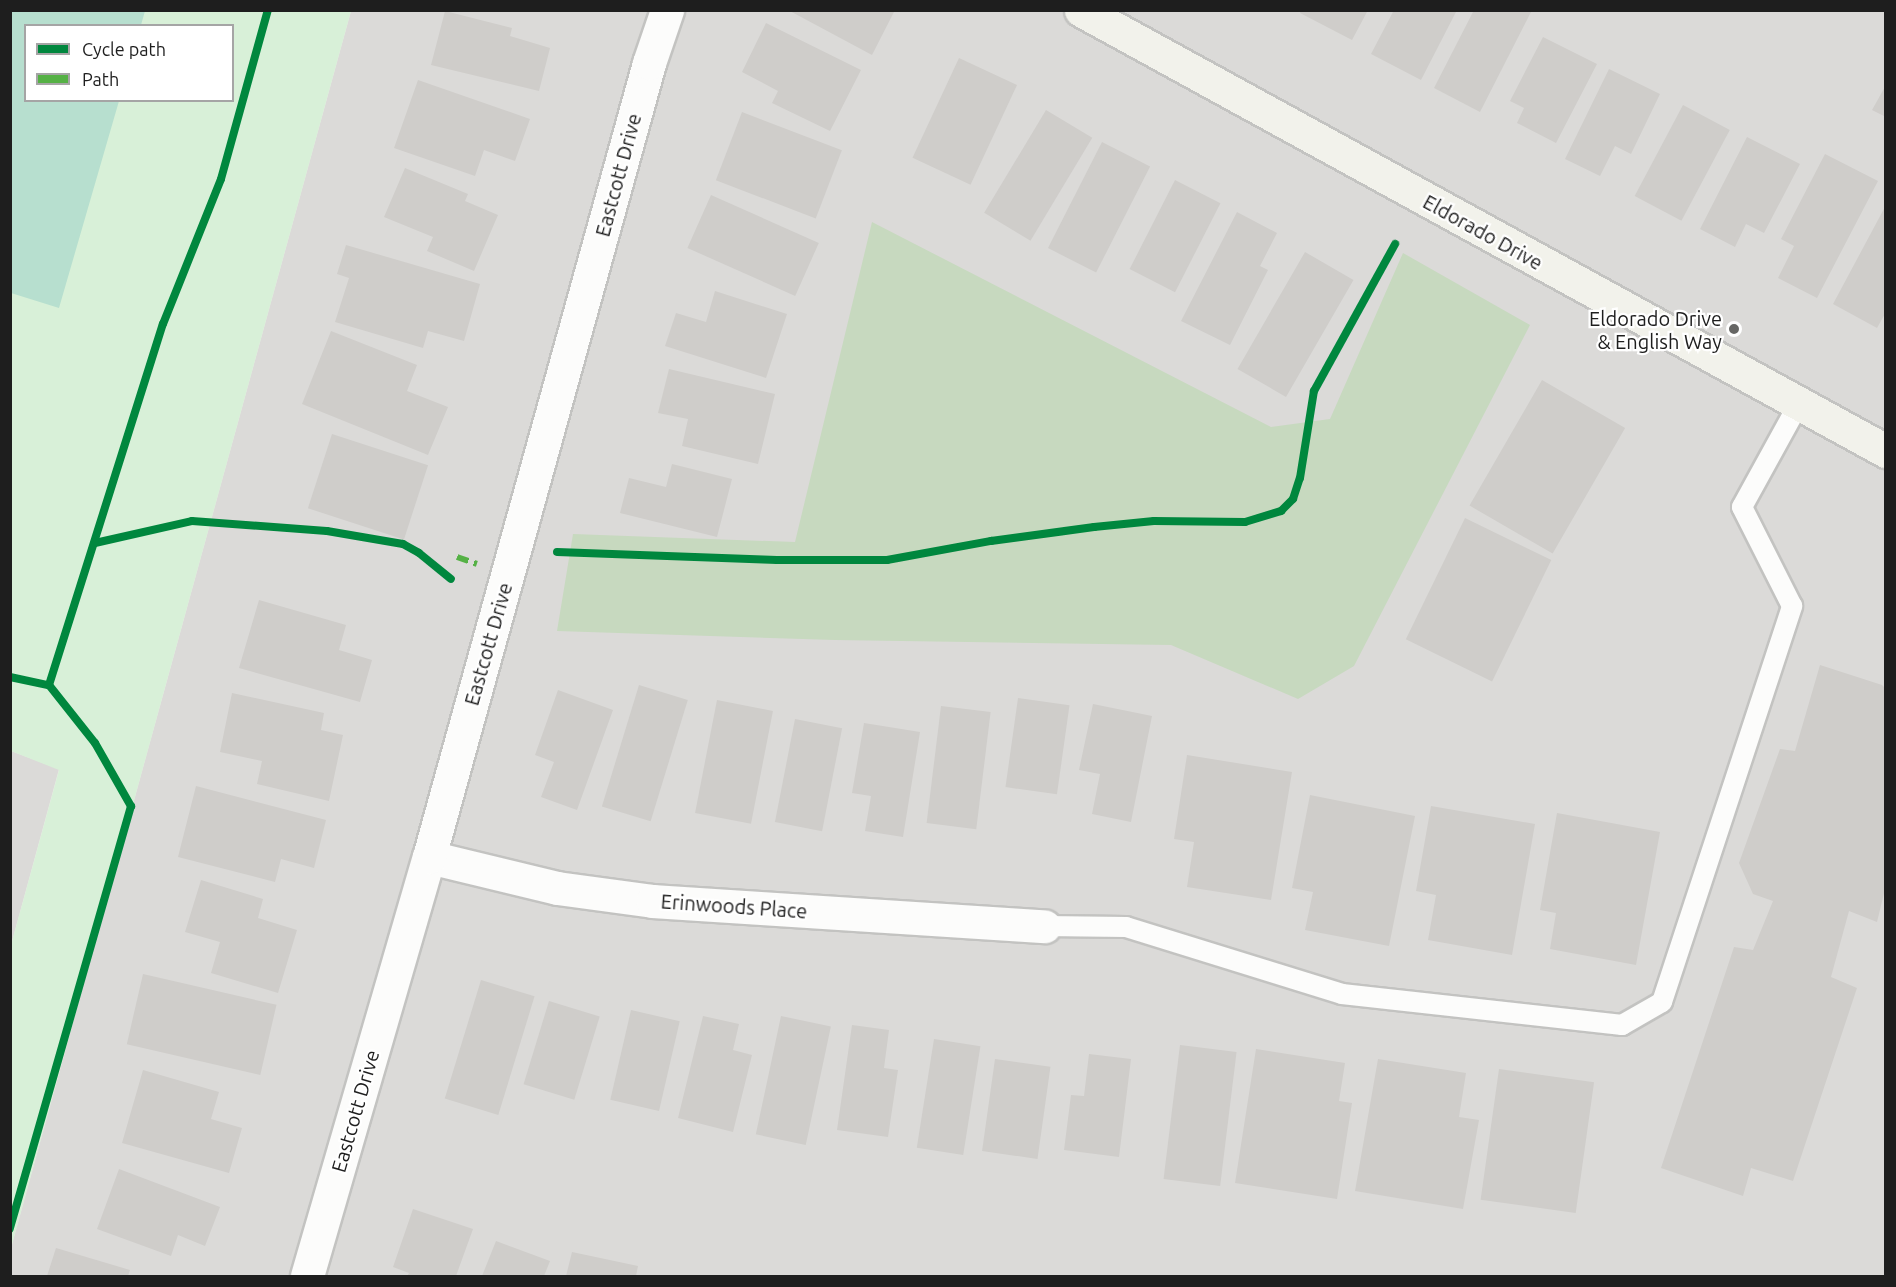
<!DOCTYPE html>
<style>
body{margin:0}
#map{position:relative;width:1896px;height:1287px;overflow:hidden;background:#ecebe7;font-family:Ubuntu,sans-serif}
div>[style]{position:absolute}
.residential>*{inset:0;background:#dbdad8}
.forest>*{inset:0;background:#c7d9bf}
.park>*{inset:0;background:#d8f0d8}
.pitch>*{inset:0;background:#b7dfcf}
.building>*{inset:0;background:#cfcdca;transform-origin:0 0}
.roads{filter:drop-shadow(2px 0 #c3c3c1) drop-shadow(-2px 0 #c3c3c1) drop-shadow(0 2px #c3c3c1) drop-shadow(0 -2px #c3c3c1)}
.lane>*{height:20px;margin:-10px;padding:0 10px;transform-origin:10px;border-radius:10px;background:#fcfcfb}
.street>*{height:33px;margin:-16.5px;padding:0 16.5px;transform-origin:16.5px;border-radius:16.5px;background:#fcfcfb}
.secondary>*{height:33px;margin:-16.5px;padding:0 16.5px;transform-origin:16.5px;border-radius:16.5px;background:#f2f2eb}
.quiet>*{height:6px;margin-top:-3px;transform-origin:0;background:repeating-linear-gradient(90deg,#55b145 0 12px,transparent 0 18px)}
.cycleway>*{height:8px;margin:-4px;padding:0 4px;transform-origin:4px;border-radius:4px;background:#00873e}
.dots>*{width:16px;height:16px;translate:-50% -50%;box-sizing:border-box;border:3px solid #fff;border-radius:50%}
span{translate:-50% -50%;white-space:nowrap;text-align:center;line-height:1.15;-webkit-text-stroke:4.5px #fff;paint-order:stroke}
.street-label{font-size:20px;color:#1e1e1e}
.poi-label{font-size:20px;color:#1e1e1e}
.right{translate:-100% -50%;text-align:right}
.frame{position:absolute;inset:0;border:12px solid #1e1e1e;pointer-events:none}
.legend{position:absolute;left:24px;top:24px;width:210px;height:78px;box-sizing:border-box;background:#fff;border:2px solid #a5a5a5;margin:0;padding:8px 10px;list-style:none;font-size:18px;color:#1e1e1e}
.legend li{display:flex;align-items:center;gap:12px;height:30px}
.legend b{width:30px;border:2px solid #a5a5a5}
</style>
<div id="map">
<div class="residential">
<i style="clip-path:polygon(351px 11px,1885px 11px,1885px 1276px,11px 1276px,11px 1248px)"></i>
<i style="clip-path:polygon(11px 751px,59px 769px,11px 945px)"></i>
</div>
<div class="forest">
<i style="clip-path:polygon(872px 222px,1271px 427px,1330px 419px,1403px 253px,1530px 325px,1354px 666px,1298px 699px,1171px 645px,835px 640px,557px 631px,573px 534px,795px 542px)"></i>
</div>
<div class="park">
<i style="clip-path:polygon(evenodd,11px 11px,351px 11px,11px 1248px,11px 945px,59px 770px,11px 751px,11px 11px,26px 26px,232px 26px,232px 100px,26px 100px,26px 26px)"></i>
</div>
<div class="pitch">
<i style="clip-path:polygon(10px 11px,145px 11px,141px 25px,26px 26px,26px 100px,119px 101px,59px 308px,11px 293px)"></i>
</div>
<div class="building">
<i style="clip-path:polygon(788px 10px,895px 10px,872px 55px)"></i>
<i style="clip-path:polygon(1301px 10px,1368px 10px,1352px 40px,1300px 13px)"></i>
<i style="clip-path:polygon(1394px 10px,1457px 10px,1421px 80px,1371px 54px)"></i>
<i style="clip-path:polygon(1474px 10px,1532px 10px,1480px 112px,1434px 88px)"></i>
<i style="clip-path:polygon(445px 11px,512px 28px,510px 36px,550px 48px,539px 91px,431px 65px)"></i>
<i style="clip-path:polygon(766px 23px,861px 70px,830px 131px,772px 103px,778px 91px,742px 72px)"></i>
<i style="clip-path:polygon(1543px 37px,1597px 64px,1556px 143px,1517px 123px,1524px 108px,1510px 101px)"></i>
<i style="left:959px;top:58px;width:64px;height:110px;rotate:25deg"></i>
<i style="clip-path:polygon(1609px 69px,1660px 94px,1631px 154px,1615px 146px,1600px 176px,1565px 159px)"></i>
<i style="clip-path:polygon(418px 80px,530px 119px,515px 161px,484px 150px,475px 176px,394px 148px)"></i>
<i style="clip-path:polygon(1886px 85px,1886px 117px,1872px 110px)"></i>
<i style="left:1683px;top:105px;width:53px;height:103px;rotate:28deg"></i>
<i style="left:1046px;top:110px;width:54px;height:120px;rotate:31deg"></i>
<i style="left:742px;top:112px;width:107px;height:73px;rotate:21deg"></i>
<i style="clip-path:polygon(1747px 137px,1800px 164px,1764px 233px,1746px 224px,1735px 247px,1700px 229px)"></i>
<i style="left:1102px;top:142px;width:54px;height:119px;rotate:27deg"></i>
<i style="clip-path:polygon(1825px 154px,1878px 181px,1817px 298px,1778px 278px,1794px 246px,1781px 239px)"></i>
<i style="clip-path:polygon(405px 168px,468px 194px,465px 201px,498px 215px,474px 271px,427px 251px,433px 237px,384px 217px)"></i>
<i style="left:1175px;top:180px;width:51px;height:100px;rotate:27deg"></i>
<i style="left:711px;top:195px;width:118px;height:58px;rotate:24deg"></i>
<i style="clip-path:polygon(1886px 205px,1886px 312px,1877px 328px,1833px 304px)"></i>
<i style="clip-path:polygon(1237px 212px,1277px 233px,1260px 266px,1268px 270px,1230px 345px,1181px 321px)"></i>
<i style="clip-path:polygon(346px 245px,480px 284px,464px 341px,428px 331px,423px 348px,335px 322px,349px 278px,337px 274px)"></i>
<i style="left:1305px;top:252px;width:56px;height:135px;rotate:30deg"></i>
<i style="clip-path:polygon(715px 291px,787px 314px,766px 378px,665px 346px,676px 313px,706px 322px)"></i>
<i style="clip-path:polygon(331px 331px,417px 365px,407px 391px,448px 407px,428px 455px,302px 404px)"></i>
<i style="clip-path:polygon(669px 369px,775px 394px,758px 464px,682px 446px,688px 419px,658px 413px)"></i>
<i style="left:1542px;top:380px;width:96px;height:145px;rotate:30deg"></i>
<i style="left:332px;top:434px;width:101px;height:78px;rotate:18deg"></i>
<i style="clip-path:polygon(672px 464px,732px 479px,717px 537px,620px 513px,629px 478px,666px 487px)"></i>
<i style="left:1465px;top:518px;width:96px;height:135px;rotate:26deg"></i>
<i style="clip-path:polygon(259px 600px,346px 625px,339px 650px,372px 660px,360px 702px,239px 668px)"></i>
<i style="clip-path:polygon(1820px 665px,1882px 685px,1886px 689px,1886px 885px,1877px 922px,1849px 911px,1831px 977px,1857px 988px,1793px 1181px,1751px 1168px,1743px 1196px,1661px 1168px,1734px 947px,1753px 950px,1773px 901px,1753px 894px,1739px 863px,1780px 749px,1795px 751px)"></i>
<i style="left:639px;top:685px;width:51px;height:127px;rotate:17deg"></i>
<i style="clip-path:polygon(558px 690px,613px 710px,577px 810px,541px 797px,554px 762px,535px 755px)"></i>
<i style="clip-path:polygon(232px 693px,324px 713px,321px 730px,343px 735px,329px 801px,257px 784px,262px 761px,220px 752px)"></i>
<i style="left:1018px;top:698px;width:52px;height:90px;rotate:8deg"></i>
<i style="left:717px;top:700px;width:57px;height:115px;rotate:11deg"></i>
<i style="clip-path:polygon(1093px 704px,1152px 716px,1131px 822px,1092px 814px,1100px 774px,1079px 770px)"></i>
<i style="left:941px;top:706px;width:50px;height:118px;rotate:7deg"></i>
<i style="left:795px;top:719px;width:48px;height:105px;rotate:11deg"></i>
<i style="clip-path:polygon(864px 723px,920px 732px,903px 837px,865px 831px,871px 796px,852px 793px)"></i>
<i style="clip-path:polygon(1187px 755px,1292px 772px,1271px 900px,1187px 887px,1194px 842px,1174px 839px)"></i>
<i style="clip-path:polygon(196px 786px,326px 820px,314px 868px,281px 859px,275px 882px,178px 857px)"></i>
<i style="clip-path:polygon(1310px 795px,1415px 816px,1389px 946px,1305px 930px,1313px 892px,1292px 888px)"></i>
<i style="clip-path:polygon(1431px 806px,1535px 824px,1512px 955px,1428px 940px,1436px 895px,1416px 891px)"></i>
<i style="clip-path:polygon(1557px 813px,1660px 832px,1636px 965px,1550px 949px,1556px 913px,1540px 910px)"></i>
<i style="clip-path:polygon(201px 880px,263px 899px,258px 918px,297px 930px,278px 993px,211px 973px,220px 942px,185px 932px)"></i>
<i style="left:143px;top:974px;width:137px;height:72px;rotate:13deg"></i>
<i style="left:481px;top:980px;width:56px;height:124px;rotate:17deg"></i>
<i style="left:549px;top:1001px;width:53px;height:87px;rotate:17deg"></i>
<i style="left:631px;top:1010px;width:50px;height:92px;rotate:13deg"></i>
<i style="clip-path:polygon(703px 1016px,739px 1024px,733px 1050px,752px 1055px,733px 1132px,678px 1118px)"></i>
<i style="left:781px;top:1016px;width:51px;height:121px;rotate:12deg"></i>
<i style="clip-path:polygon(852px 1025px,889px 1030px,884px 1068px,898px 1070px,888px 1137px,837px 1130px)"></i>
<i style="left:934px;top:1039px;width:47px;height:110px;rotate:9deg"></i>
<i style="left:1180px;top:1045px;width:57px;height:135px;rotate:7deg"></i>
<i style="clip-path:polygon(1256px 1049px,1345px 1063px,1339px 1101px,1352px 1103px,1337px 1199px,1235px 1183px)"></i>
<i style="clip-path:polygon(1089px 1054px,1131px 1059px,1119px 1157px,1064px 1150px,1071px 1095px,1084px 1096px)"></i>
<i style="left:995px;top:1059px;width:56px;height:93px;rotate:8deg"></i>
<i style="clip-path:polygon(1378px 1059px,1466px 1073px,1459px 1117px,1479px 1120px,1463px 1209px,1355px 1191px)"></i>
<i style="left:1499px;top:1069px;width:96px;height:132px;rotate:8deg"></i>
<i style="clip-path:polygon(143px 1070px,219px 1092px,211px 1119px,242px 1128px,229px 1173px,122px 1143px)"></i>
<i style="clip-path:polygon(119px 1169px,220px 1207px,205px 1246px,178px 1235px,171px 1256px,97px 1229px)"></i>
<i style="clip-path:polygon(413px 1209px,473px 1229px,456px 1276px,407px 1276px,409px 1273px,393px 1267px)"></i>
<i style="clip-path:polygon(496px 1241px,550px 1261px,544px 1276px,482px 1276px)"></i>
<i style="clip-path:polygon(56px 1248px,130px 1270px,128px 1276px,47px 1276px)"></i>
<i style="clip-path:polygon(572px 1252px,638px 1266px,636px 1276px,566px 1276px)"></i>
</div>
<div class="roads">
<div class="lane">
<i style="left:1044px;top:926px;width:82px;rotate:0.7deg"></i>
<i style="left:1126px;top:927px;width:226px;rotate:17.2deg"></i>
<i style="left:1342px;top:994px;width:282px;rotate:6.3deg"></i>
<i style="left:1622px;top:1025px;width:46px;rotate:-29.9deg"></i>
<i style="left:1662px;top:1002px;width:417px;rotate:-71.8deg"></i>
<i style="left:1792px;top:606px;width:111px;rotate:-116.8deg"></i>
<i style="left:1742px;top:507px;width:116px;rotate:-61.2deg"></i>
</div>
<div class="street">
<i style="left:429px;top:857px;width:132px;rotate:13.6deg"></i>
<i style="left:557px;top:888px;width:97px;rotate:7.7deg"></i>
<i style="left:653px;top:901px;width:392px;rotate:3.7deg"></i>
<i style="left:307px;top:1276px;width:436px;rotate:-73.8deg"></i>
<i style="left:429px;top:857px;width:824px;rotate:-74.51deg"></i>
<i style="left:649px;top:63px;width:56px;rotate:-71.2deg"></i>
</div>
<div class="secondary">
<i style="left:1081px;top:10px;width:918px;rotate:28.72deg"></i>
</div>
</div>
<div class="quiet">
<i style="left:457px;top:557px;width:21px;rotate:19deg"></i>
</div>
<div class="cycleway">
<i style="left:95px;top:543px;width:99px;rotate:-12.8deg"></i>
<i style="left:192px;top:521px;width:135px;rotate:4.2deg"></i>
<i style="left:327px;top:531px;width:77px;rotate:9.7deg"></i>
<i style="left:403px;top:544px;width:18px;rotate:29deg"></i>
<i style="left:419px;top:553px;width:41px;rotate:39.1deg"></i>
<i style="left:557px;top:552px;width:220px;rotate:2.1deg"></i>
<i style="left:777px;top:560px;width:110px"></i>
<i style="left:887px;top:560px;width:106px;rotate:-10.4deg"></i>
<i style="left:991px;top:541px;width:104px;rotate:-7.7deg"></i>
<i style="left:1094px;top:527px;width:60px;rotate:-5.7deg"></i>
<i style="left:1154px;top:521px;width:91px;rotate:0.6deg"></i>
<i style="left:1245px;top:522px;width:38px;rotate:-17deg"></i>
<i style="left:1281px;top:511px;width:17px;rotate:-45deg"></i>
<i style="left:1293px;top:499px;width:22px;rotate:-72deg"></i>
<i style="left:1300px;top:478px;width:88px;rotate:-80.9deg"></i>
<i style="left:1314px;top:391px;width:168px;rotate:-61.1deg"></i>
<i style="left:10px;top:677px;width:40px;rotate:12deg"></i>
<i style="left:49px;top:685px;width:74px;rotate:51.6deg"></i>
<i style="left:95px;top:743px;width:73px;rotate:60.3deg"></i>
<i style="left:131px;top:806px;width:440px;rotate:106deg"></i>
<i style="left:49px;top:685px;width:379px;rotate:-72.5deg"></i>
<i style="left:163px;top:324px;width:156px;rotate:-68.2deg"></i>
<i style="left:221px;top:179px;width:175px;rotate:-74.5deg"></i>
</div>
<div class="dots">
<i style="left:1734px;top:329px;background:#666664"></i>
</div>
<div class="street-label">
<span style="left:618px;top:175px;rotate:-75deg">Eastcott Drive</span>
<span style="left:1483px;top:232px;rotate:29deg">Eldorado Drive</span>
<span style="left:488px;top:644px;rotate:-74deg">Eastcott Drive</span>
<span style="left:734px;top:906px;rotate:4deg">Erinwoods Place</span>
<span style="left:355px;top:1111px;rotate:-74deg">Eastcott Drive</span>
</div>
<div class="poi-label">
<span class="right" style="left:1722px;top:330px">Eldorado Drive<br>&amp; English Way</span>
</div>
<div class="frame"></div>
<ul class="legend">
<li><b style="height:8px;background:#00873e"></b>Cycle path</li>
<li><b style="height:8px;background:#55b145"></b>Path</li>
</ul>
</div>
